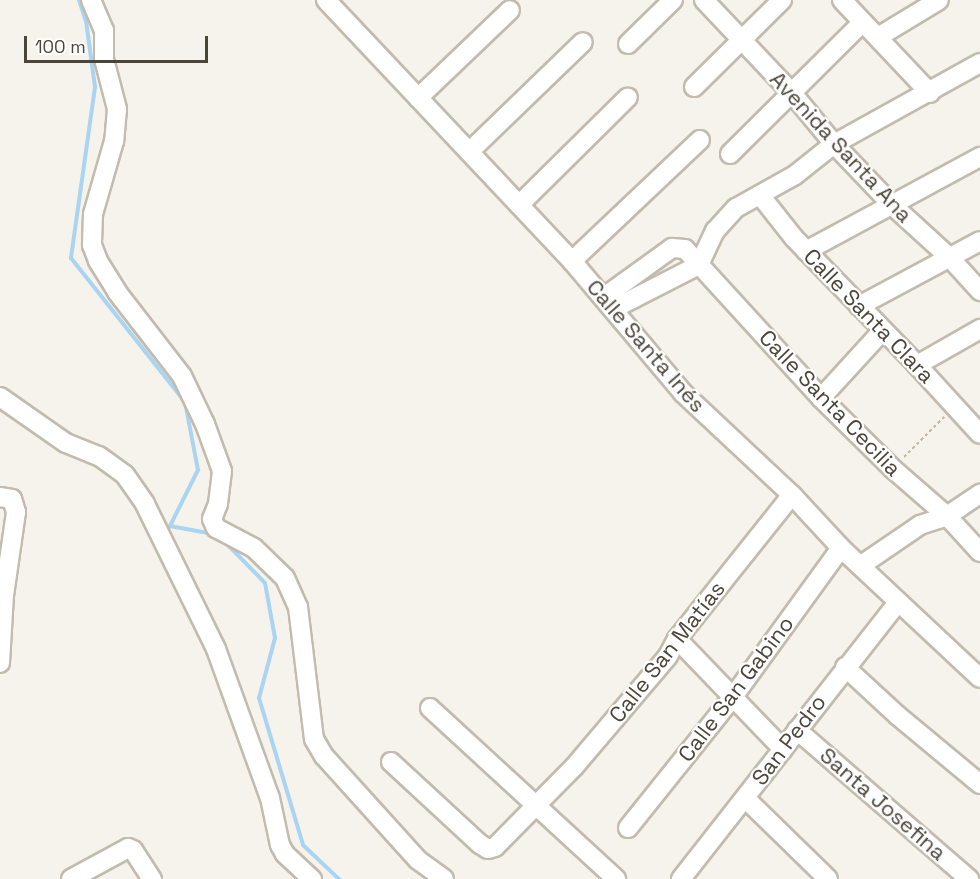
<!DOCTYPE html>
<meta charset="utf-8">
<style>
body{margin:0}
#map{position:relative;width:980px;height:879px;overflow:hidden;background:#f6f3ec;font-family:"Space Grotesk",sans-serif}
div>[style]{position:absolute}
.stream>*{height:4px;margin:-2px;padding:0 2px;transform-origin:2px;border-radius:2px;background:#a9d4f2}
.path>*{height:2px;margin-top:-1px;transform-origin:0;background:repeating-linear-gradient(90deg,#c4b79f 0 3px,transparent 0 6px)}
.roads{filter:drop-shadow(2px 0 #c2bbae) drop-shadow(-2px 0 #c2bbae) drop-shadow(0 2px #c2bbae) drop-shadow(0 -2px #c2bbae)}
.minor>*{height:18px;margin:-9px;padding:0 9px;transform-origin:9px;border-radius:9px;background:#fff}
span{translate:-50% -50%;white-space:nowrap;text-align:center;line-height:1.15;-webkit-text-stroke:4.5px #fff;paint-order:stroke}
.street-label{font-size:22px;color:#4b4439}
.scale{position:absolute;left:24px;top:36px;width:184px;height:27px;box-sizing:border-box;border:3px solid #4b4439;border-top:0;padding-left:8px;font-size:18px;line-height:21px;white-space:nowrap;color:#4b4439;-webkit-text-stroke:4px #fff;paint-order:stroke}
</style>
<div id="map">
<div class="stream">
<i style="left:79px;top:0;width:22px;rotate:72deg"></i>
<i style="left:86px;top:21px;width:67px;rotate:82.2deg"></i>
<i style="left:95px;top:87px;width:173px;rotate:98deg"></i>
<i style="left:71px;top:258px;width:184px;rotate:51.6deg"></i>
<i style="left:185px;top:402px;width:69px;rotate:79.2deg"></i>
<i style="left:198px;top:470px;width:63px;rotate:116.6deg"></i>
<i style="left:170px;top:526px;width:44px;rotate:10.5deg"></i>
<i style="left:226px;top:543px;width:56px;rotate:45.7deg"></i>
<i style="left:265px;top:583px;width:56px;rotate:79.7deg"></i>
<i style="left:275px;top:638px;width:62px;rotate:104.9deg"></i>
<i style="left:259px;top:698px;width:153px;rotate:73.3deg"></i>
<i style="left:303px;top:845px;width:50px;rotate:43.4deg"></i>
</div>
<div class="path">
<i style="left:904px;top:457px;width:57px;rotate:-45deg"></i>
</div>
<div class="roads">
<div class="minor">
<i style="left:91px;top:0;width:33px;rotate:67deg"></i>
<i style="left:104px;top:30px;width:29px;rotate:90deg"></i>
<i style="left:104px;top:59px;width:52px;rotate:75.4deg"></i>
<i style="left:117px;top:109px;width:32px;rotate:95deg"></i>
<i style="left:114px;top:141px;width:76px;rotate:106deg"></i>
<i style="left:93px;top:214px;width:31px;rotate:92deg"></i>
<i style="left:92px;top:245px;width:17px;rotate:69deg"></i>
<i style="left:98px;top:261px;width:36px;rotate:58deg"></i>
<i style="left:117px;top:292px;width:106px;rotate:52.3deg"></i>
<i style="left:182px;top:376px;width:53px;rotate:64.4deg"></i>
<i style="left:205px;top:424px;width:50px;rotate:70.1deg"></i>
<i style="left:222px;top:471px;width:33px;rotate:97deg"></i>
<i style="left:218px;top:504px;width:16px;rotate:112deg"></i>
<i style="left:212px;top:519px;width:10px;rotate:66deg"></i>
<i style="left:216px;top:528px;width:43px;rotate:27.8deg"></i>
<i style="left:254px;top:548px;width:43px;rotate:44.1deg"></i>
<i style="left:285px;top:578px;width:32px;rotate:66deg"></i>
<i style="left:298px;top:607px;width:133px;rotate:83.1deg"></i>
<i style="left:314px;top:739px;width:20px;rotate:60deg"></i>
<i style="left:324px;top:756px;width:140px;rotate:47.9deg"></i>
<i style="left:418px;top:860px;width:32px;rotate:36deg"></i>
<i style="left:326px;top:0;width:359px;rotate:46.7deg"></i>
<i style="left:572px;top:261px;width:172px;rotate:49.9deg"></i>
<i style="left:683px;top:393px;width:149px;rotate:43.1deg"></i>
<i style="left:792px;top:495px;width:72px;rotate:47.2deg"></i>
<i style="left:841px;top:548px;width:190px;rotate:43.1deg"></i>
<i style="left:704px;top:0;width:128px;rotate:46.6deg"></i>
<i style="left:792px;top:93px;width:66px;rotate:50.5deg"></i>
<i style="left:834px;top:144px;width:84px;rotate:46.4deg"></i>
<i style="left:892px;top:205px;width:79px;rotate:42.4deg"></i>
<i style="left:950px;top:258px;width:45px;rotate:47.7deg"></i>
<i style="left:842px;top:0;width:128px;rotate:46.6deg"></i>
<i style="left:878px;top:37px;width:71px;rotate:-31.2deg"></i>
<i style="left:628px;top:44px;width:63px;rotate:-44.4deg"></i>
<i style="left:694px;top:87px;width:124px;rotate:-44.7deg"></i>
<i style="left:418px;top:98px;width:127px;rotate:-43.7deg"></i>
<i style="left:469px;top:152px;width:158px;rotate:-44deg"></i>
<i style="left:730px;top:154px;width:187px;rotate:-44.8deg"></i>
<i style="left:760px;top:195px;width:55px;rotate:51.7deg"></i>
<i style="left:794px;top:238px;width:177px;rotate:45.9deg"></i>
<i style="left:917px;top:365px;width:93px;rotate:47.6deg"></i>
<i style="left:519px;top:205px;width:153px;rotate:-44.7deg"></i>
<i style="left:806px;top:251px;width:198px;rotate:-28.4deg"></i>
<i style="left:572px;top:261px;width:176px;rotate:-43.4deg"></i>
<i style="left:604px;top:297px;width:84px;rotate:-35.8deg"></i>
<i style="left:672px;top:248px;width:13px;rotate:4deg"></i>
<i style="left:685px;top:249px;width:202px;rotate:47.6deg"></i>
<i style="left:821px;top:398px;width:101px;rotate:44.6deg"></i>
<i style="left:893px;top:469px;width:72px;rotate:41deg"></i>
<i style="left:947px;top:516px;width:49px;rotate:47.5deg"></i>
<i style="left:859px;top:306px;width:137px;rotate:-28.2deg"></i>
<i style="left:613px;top:309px;width:97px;rotate:-27.1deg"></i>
<i style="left:699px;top:265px;width:38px;rotate:-65deg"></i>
<i style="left:715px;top:231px;width:31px;rotate:-48deg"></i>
<i style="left:736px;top:208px;width:68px;rotate:-29.2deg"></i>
<i style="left:795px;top:175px;width:50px;rotate:-38.5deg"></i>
<i style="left:834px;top:144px;width:167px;rotate:-29deg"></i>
<i style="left:917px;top:365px;width:73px;rotate:-29.7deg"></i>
<i style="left:0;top:397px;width:80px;rotate:34.9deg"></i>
<i style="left:66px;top:443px;width:35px;rotate:22deg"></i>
<i style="left:99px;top:456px;width:32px;rotate:36deg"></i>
<i style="left:125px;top:475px;width:35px;rotate:55deg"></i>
<i style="left:145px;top:504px;width:161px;rotate:63.9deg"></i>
<i style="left:216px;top:649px;width:158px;rotate:70.1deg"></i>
<i style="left:270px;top:798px;width:48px;rotate:78deg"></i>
<i style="left:280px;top:845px;width:10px;rotate:61deg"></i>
<i style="left:285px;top:854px;width:37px;rotate:43deg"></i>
<i style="left:821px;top:398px;width:92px;rotate:-47.6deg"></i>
<i style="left:0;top:497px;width:12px;rotate:9deg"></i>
<i style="left:12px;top:499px;width:14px;rotate:73deg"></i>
<i style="left:16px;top:512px;width:84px;rotate:98.2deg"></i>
<i style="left:4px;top:595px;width:68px;rotate:93.4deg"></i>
<i style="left:860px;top:566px;width:73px;rotate:-34.3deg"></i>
<i style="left:920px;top:525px;width:28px;rotate:-18deg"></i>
<i style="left:947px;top:516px;width:40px;rotate:-34deg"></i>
<i style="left:677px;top:639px;width:153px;rotate:46.1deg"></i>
<i style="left:845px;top:667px;width:71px;rotate:42.7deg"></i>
<i style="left:897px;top:715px;width:108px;rotate:39.7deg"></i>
<i style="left:430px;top:708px;width:253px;rotate:42.6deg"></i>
<i style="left:797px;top:730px;width:228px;rotate:40.9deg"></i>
<i style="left:391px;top:762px;width:121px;rotate:42.7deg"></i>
<i style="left:480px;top:844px;width:9px;rotate:32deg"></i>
<i style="left:488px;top:849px;width:7px;rotate:-16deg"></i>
<i style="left:495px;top:847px;width:112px;rotate:-45.4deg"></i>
<i style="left:574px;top:767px;width:145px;rotate:-49.7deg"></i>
<i style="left:668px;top:656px;width:19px;rotate:-62deg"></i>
<i style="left:677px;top:639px;width:184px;rotate:-51.4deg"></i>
<i style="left:745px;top:798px;width:116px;rotate:44.3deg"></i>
<i style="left:628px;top:828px;width:168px;rotate:-51.3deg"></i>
<i style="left:733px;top:697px;width:184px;rotate:-54.1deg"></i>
<i style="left:71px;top:879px;width:65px;rotate:-28.5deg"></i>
<i style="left:128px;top:848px;width:5px;rotate:22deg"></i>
<i style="left:133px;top:850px;width:35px;rotate:57deg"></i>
<i style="left:681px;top:879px;width:352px;rotate:-51.9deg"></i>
</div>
</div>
<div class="street-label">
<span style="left:841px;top:147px;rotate:47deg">Avenida Santa Ana</span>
<span style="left:869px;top:316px;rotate:46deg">Calle Santa Clara</span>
<span style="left:646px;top:346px;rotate:49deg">Calle Santa Inés</span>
<span style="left:830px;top:403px;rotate:46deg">Calle Santa Cecilia</span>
<span style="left:667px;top:652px;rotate:-52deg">Calle San Matías</span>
<span style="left:736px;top:689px;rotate:-53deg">Calle San Gabino</span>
<span style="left:789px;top:740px;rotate:-53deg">San Pedro</span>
<span style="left:883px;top:804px;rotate:41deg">Santa Josefina</span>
</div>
<div class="scale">100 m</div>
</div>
